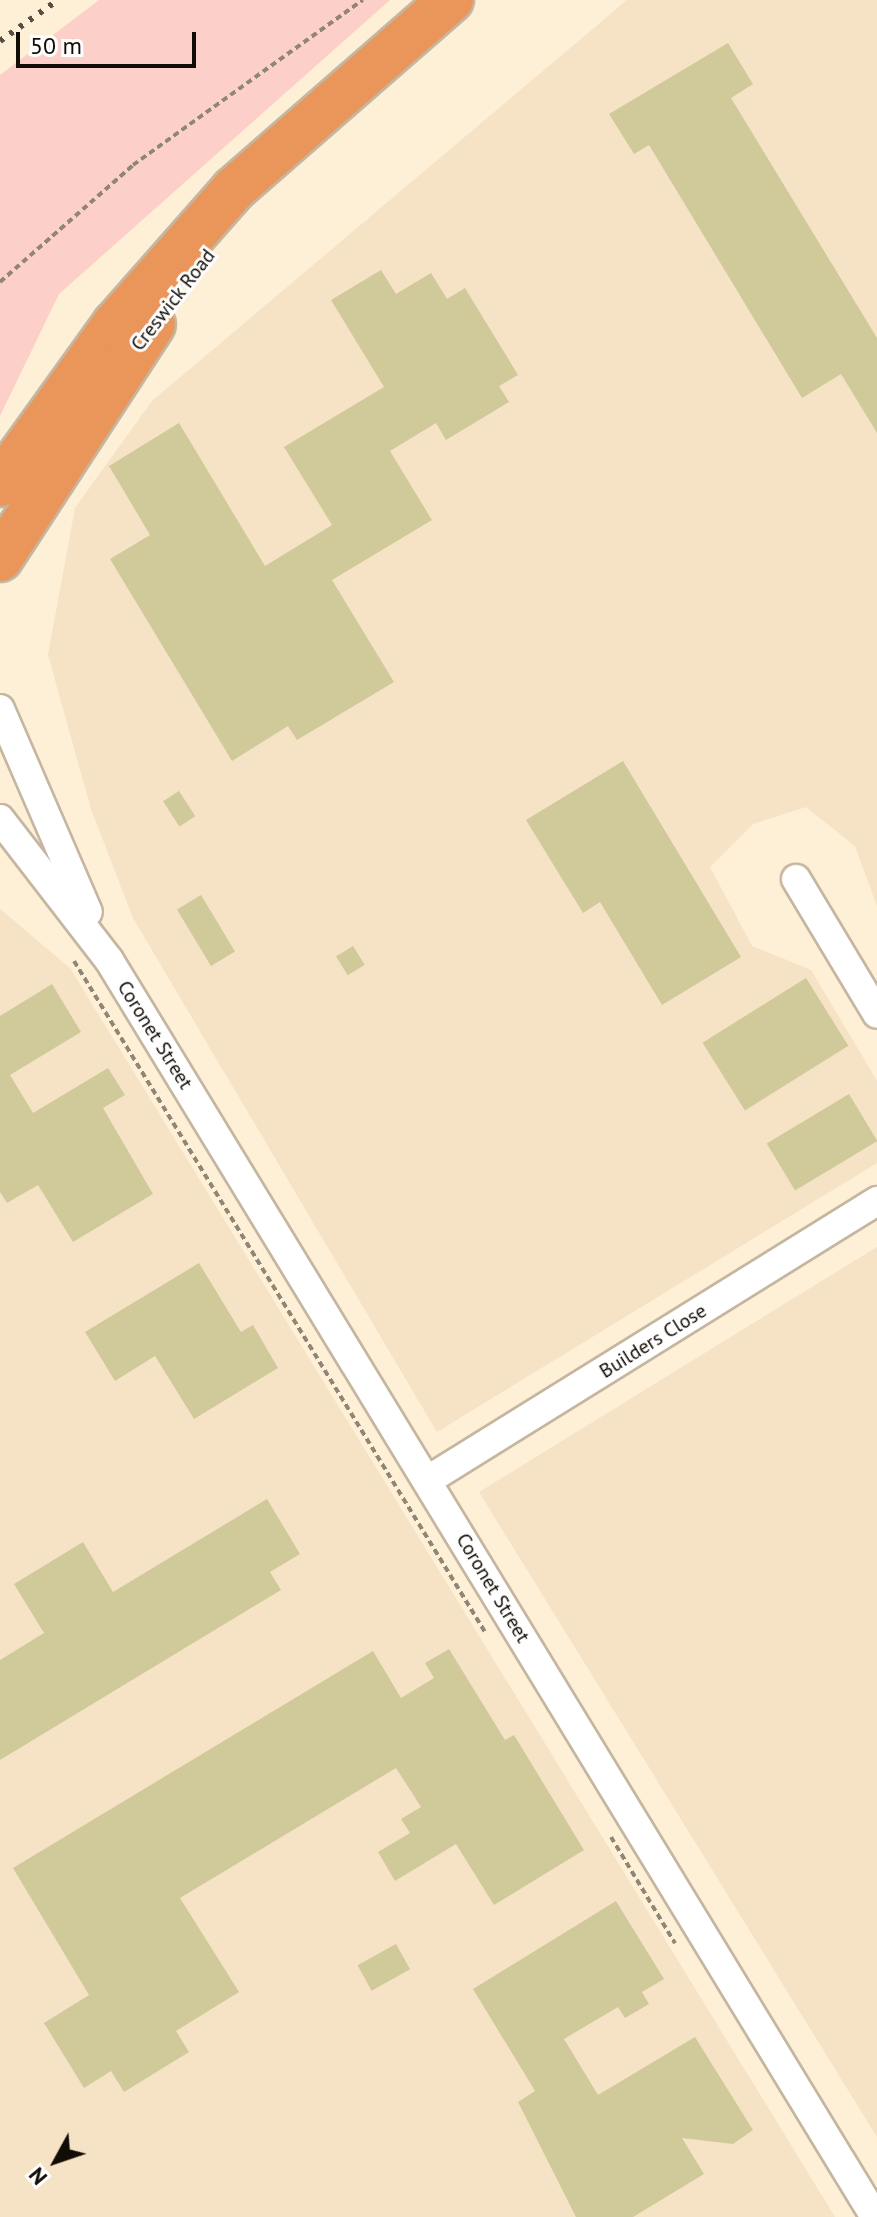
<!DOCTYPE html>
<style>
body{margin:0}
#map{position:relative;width:877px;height:2217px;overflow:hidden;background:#feefd7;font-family:"PT Sans",sans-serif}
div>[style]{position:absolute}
.built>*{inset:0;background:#f6e2c4}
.green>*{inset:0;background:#fcd0c8}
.building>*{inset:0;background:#d0ca9b;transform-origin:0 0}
.path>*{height:4px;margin-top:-2px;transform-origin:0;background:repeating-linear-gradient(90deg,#908676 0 6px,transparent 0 10px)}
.roads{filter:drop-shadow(2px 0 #c5b6a0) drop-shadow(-2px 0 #c5b6a0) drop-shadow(0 2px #c5b6a0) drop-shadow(0 -2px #c5b6a0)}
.street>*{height:28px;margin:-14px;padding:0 14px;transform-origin:14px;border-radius:14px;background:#fff}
.highway>*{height:44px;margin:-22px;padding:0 22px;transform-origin:22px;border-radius:22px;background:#ea9559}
.rail>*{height:6px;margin-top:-3px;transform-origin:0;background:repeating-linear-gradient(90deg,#574f43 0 4px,transparent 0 12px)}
span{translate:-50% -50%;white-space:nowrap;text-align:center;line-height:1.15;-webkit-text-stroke:6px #fefefe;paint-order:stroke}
.street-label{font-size:20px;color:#110c05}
.north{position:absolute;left:16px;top:2121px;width:80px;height:80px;-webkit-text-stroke:6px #fefefe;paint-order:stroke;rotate:230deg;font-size:22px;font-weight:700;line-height:32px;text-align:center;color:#110c05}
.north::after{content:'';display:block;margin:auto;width:28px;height:36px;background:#110c05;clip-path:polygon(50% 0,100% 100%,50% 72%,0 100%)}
.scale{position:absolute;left:16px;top:32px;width:180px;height:36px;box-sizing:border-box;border:4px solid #110c05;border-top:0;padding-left:10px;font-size:24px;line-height:28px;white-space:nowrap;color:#110c05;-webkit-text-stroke:6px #fefefe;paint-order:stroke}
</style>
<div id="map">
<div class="built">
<i style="clip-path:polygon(627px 0,877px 0,877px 906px,855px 846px,806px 807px,753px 824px,710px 867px,752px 946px,811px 970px,877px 1081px,877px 1163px,437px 1432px,133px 918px,91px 809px,48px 655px,75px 508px,152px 401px)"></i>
<i style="clip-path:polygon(0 909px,70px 968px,835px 2217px,0 2217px)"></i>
<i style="clip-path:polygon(877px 1247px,877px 2137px,479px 1492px)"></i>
</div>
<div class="green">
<i style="clip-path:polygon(99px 0,390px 0,59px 294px,0 416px,0 75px)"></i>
</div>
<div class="building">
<i style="clip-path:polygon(728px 43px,753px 84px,731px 98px,877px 338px,877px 433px,841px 374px,802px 398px,649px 145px,634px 154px,609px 114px)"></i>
<i style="clip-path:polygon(381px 270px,396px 294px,431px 273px,447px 299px,465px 288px,518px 375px,499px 386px,509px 402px,446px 440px,436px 423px,390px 451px,432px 520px,332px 580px,394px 682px,297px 740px,288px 726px,232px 761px,110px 559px,150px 535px,109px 466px,179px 423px,265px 566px,332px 525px,284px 447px,384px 387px,331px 300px)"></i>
<i style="clip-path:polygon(623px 761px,741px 957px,662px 1005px,600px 902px,583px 913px,526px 820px)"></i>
<i style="left:179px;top:791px;width:30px;height:19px;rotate:57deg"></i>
<i style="left:201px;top:895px;width:66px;height:28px;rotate:59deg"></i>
<i style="left:353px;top:946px;width:22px;height:20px;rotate:58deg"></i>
<i style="left:806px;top:978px;width:80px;height:122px;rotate:58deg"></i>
<i style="clip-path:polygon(52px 984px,81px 1032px,10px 1075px,33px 1113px,108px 1068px,125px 1095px,103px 1108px,153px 1194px,73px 1242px,38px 1185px,7px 1203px,0 1192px,0 1016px)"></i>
<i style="left:849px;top:1094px;width:55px;height:96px;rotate:59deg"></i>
<i style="clip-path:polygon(199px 1263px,241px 1332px,253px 1325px,278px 1368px,194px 1419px,155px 1356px,115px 1381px,85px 1332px)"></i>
<i style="clip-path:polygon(267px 1499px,300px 1554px,270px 1572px,281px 1590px,0 1760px,0 1660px,44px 1633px,14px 1584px,83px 1542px,113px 1592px)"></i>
<i style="clip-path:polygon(449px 1649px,505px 1740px,514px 1735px,584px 1850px,494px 1905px,456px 1844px,395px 1881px,378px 1852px,410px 1833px,401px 1819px,421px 1807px,396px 1768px,180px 1898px,239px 1992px,176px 2031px,189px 2052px,124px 2092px,111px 2071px,84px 2088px,44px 2023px,89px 1995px,13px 1868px,373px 1651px,401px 1698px,434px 1678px,425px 1663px)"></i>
<i style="clip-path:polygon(616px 1901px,664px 1979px,642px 1992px,649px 2004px,625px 2018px,618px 2007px,564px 2039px,598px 2095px,695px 2037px,753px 2130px,733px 2144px,682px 2138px,704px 2174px,633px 2217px,576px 2217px,518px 2102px,535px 2091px,473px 1989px)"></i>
<i style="left:396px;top:1944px;width:29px;height:44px;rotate:61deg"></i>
</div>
<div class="path">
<i style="left:0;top:282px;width:177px;rotate:-41.3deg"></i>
<i style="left:133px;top:165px;width:283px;rotate:-35.7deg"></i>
<i style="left:74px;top:961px;width:787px;rotate:58.51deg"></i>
<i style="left:611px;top:1837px;width:124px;rotate:58.9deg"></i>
</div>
<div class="roads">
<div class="street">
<i style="left:0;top:709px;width:221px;rotate:66.6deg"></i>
<i style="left:0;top:819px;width:178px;rotate:52.3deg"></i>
<i style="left:109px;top:960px;width:1472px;rotate:58.64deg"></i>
<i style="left:796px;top:879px;width:157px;rotate:59deg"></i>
<i style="left:428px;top:1480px;width:529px;rotate:-31.86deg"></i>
</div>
<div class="highway">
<i style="left:0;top:484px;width:197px;rotate:-54.3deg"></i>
<i style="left:115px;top:324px;width:180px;rotate:-48.6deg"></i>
<i style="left:234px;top:189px;width:288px;rotate:-41.1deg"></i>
<i style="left:0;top:559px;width:280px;rotate:-56.9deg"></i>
</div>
</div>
<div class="rail">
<i style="left:0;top:41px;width:71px;rotate:-35.3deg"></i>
</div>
<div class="street-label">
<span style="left:173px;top:300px;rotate:-52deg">Creswick Road</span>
<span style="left:155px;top:1035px;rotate:58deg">Coronet Street</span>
<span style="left:653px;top:1341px;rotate:-32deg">Builders Close</span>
<span style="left:493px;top:1588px;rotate:59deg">Coronet Street</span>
</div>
<div class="north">N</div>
<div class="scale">50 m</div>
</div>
